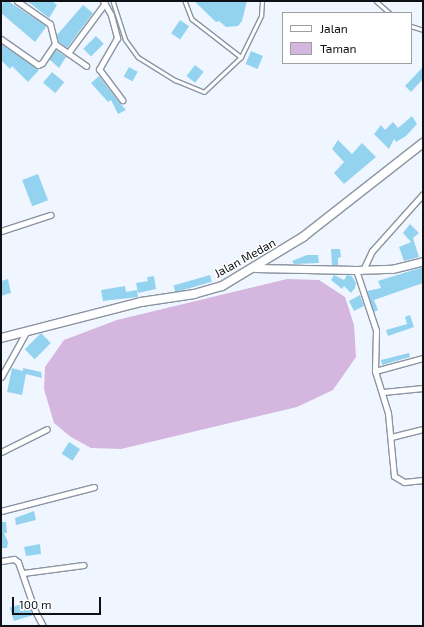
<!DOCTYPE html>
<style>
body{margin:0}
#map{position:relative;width:424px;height:627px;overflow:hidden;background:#f0f6ff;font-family:"Exo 2",sans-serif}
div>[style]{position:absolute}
.green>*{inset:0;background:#d4b6df}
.building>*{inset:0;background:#94d3f0;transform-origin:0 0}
.roads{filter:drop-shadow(1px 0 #8b94a1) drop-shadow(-1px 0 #8b94a1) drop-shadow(0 1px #8b94a1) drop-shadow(0 -1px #8b94a1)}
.lane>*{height:2.5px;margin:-1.25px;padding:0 1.25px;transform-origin:1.25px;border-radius:1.25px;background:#fff}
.street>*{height:5px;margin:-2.5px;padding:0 2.5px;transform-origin:2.5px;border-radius:2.5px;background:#fff}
.secondary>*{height:7px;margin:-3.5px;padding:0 3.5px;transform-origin:3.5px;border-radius:3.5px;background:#fff}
.primary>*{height:8px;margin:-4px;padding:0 4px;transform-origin:4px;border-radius:4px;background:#fff}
span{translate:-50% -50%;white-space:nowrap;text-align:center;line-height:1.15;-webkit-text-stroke:3px #fff;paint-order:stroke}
.street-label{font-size:12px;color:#0d1014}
.frame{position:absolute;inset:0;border:2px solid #0d1014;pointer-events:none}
.legend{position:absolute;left:282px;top:12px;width:130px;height:52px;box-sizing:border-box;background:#fff;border:1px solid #9e9fa1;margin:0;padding:5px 7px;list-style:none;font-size:12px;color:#0d1014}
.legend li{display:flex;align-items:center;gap:8px;height:20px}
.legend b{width:20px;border:1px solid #9e9fa1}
.scale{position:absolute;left:12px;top:597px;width:89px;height:18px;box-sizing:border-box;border:2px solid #0d1014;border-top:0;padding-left:5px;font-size:12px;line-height:14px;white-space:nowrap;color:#0d1014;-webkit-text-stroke:3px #fff;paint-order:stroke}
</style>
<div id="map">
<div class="green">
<i style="clip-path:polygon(287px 279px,319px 280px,345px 297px,354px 325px,356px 357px,333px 390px,297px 407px,121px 449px,91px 448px,71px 437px,54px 423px,44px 389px,45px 367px,64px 340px,117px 320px)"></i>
</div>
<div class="building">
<i style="clip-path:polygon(4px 1px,8px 1px,45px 25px,46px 27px,35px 42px,1px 13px,1px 5px)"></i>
<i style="clip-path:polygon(27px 1px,52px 1px,57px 5px,49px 18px)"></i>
<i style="clip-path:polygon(194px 1px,247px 1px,242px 21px,238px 26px,226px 27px,219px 21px,216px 22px)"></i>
<i style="clip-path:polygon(83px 5px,93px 13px,67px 48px,59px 42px,57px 35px)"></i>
<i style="left:180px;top:20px;width:11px;height:16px;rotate:34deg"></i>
<i style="left:96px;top:36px;width:11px;height:18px;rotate:45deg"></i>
<i style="clip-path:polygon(1px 44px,39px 70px,28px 82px,12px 66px,10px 69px,1px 60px)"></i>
<i style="clip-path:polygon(56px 50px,66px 57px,59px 68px,49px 59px)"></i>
<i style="left:251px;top:51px;width:13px;height:14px;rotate:23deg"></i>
<i style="left:195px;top:65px;width:11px;height:14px;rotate:38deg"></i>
<i style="left:129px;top:67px;width:10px;height:11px;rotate:29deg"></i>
<i style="clip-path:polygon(423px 67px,423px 79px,411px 92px,405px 86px)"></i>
<i style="left:52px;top:72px;width:16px;height:14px;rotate:40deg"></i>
<i style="clip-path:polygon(99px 76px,119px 102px,126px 110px,118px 114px,111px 100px,108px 102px,91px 83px)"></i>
<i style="clip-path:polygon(412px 116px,417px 124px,406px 136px,396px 142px,394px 139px,389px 149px,374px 134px,381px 125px,385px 130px,393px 122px,398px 128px)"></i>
<i style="clip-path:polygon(338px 140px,352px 154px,362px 143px,376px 157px,344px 184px,334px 173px,344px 162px,332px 149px)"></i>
<i style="left:38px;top:174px;width:28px;height:17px;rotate:69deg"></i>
<i style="clip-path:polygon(410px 224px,419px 233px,413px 238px,419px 257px,404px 261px,399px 247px,411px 242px,403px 233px)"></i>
<i style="clip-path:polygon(331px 249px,340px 249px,341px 257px,338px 258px,338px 265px,332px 265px)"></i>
<i style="clip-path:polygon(307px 255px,318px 255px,319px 263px,294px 264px,292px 261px)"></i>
<i style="clip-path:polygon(423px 267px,423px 283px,374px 300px,378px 310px,374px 312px,367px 291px,381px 288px,378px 281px)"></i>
<i style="left:210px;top:275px;width:7px;height:38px;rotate:74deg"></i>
<i style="clip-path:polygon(334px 275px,344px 280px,347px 275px,352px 276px,356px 283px,355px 288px,351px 293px,344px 286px,342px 289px,331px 280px)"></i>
<i style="clip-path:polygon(154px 276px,156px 289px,138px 293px,136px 283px,148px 281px,147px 277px)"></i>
<i style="clip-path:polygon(8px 279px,11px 293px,1px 296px,1px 281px)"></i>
<i style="clip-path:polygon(125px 286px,126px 292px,137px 290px,138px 297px,103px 301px,101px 290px)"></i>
<i style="clip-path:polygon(360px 295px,364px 306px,354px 311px,349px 301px)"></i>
<i style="clip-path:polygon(410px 315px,414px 327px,388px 336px,386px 330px,407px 324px,405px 317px)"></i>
<i style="left:41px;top:333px;width:14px;height:23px;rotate:45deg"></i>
<i style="clip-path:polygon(409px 353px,410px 357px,382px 365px,381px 360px)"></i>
<i style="clip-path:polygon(12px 368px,23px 371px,23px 368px,41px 372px,42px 378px,26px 374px,22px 395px,7px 392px)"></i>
<i style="left:69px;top:442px;width:13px;height:14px;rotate:32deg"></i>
<i style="clip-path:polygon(34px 511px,36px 520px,16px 525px,15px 518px)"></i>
<i style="clip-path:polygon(1px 522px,6px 522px,7px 533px,4px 533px,8px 542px,7px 548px,1px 548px)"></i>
<i style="clip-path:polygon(40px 544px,41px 554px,26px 556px,24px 547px)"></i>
<i style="left:28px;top:602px;width:14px;height:19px;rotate:73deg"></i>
</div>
<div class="roads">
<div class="lane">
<i style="left:113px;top:1px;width:40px;rotate:72deg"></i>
<i style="left:125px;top:39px;width:22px;rotate:54deg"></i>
<i style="left:138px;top:57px;width:44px;rotate:31.9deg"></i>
<i style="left:175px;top:80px;width:31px;rotate:22deg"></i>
<i style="left:204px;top:92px;width:51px;rotate:-43.4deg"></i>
<i style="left:241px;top:57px;width:46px;rotate:-64deg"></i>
<i style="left:261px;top:16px;width:15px;rotate:-86deg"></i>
<i style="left:185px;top:1px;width:19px;rotate:69deg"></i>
<i style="left:192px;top:19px;width:62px;rotate:37.8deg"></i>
<i style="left:376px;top:1px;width:18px;rotate:41deg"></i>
<i style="left:411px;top:26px;width:13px;rotate:18deg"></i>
</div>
<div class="street">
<i style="left:103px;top:1px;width:16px;rotate:60deg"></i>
<i style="left:111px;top:15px;width:24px;rotate:75deg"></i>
<i style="left:117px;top:38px;width:36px;rotate:120deg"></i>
<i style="left:99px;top:69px;width:39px;rotate:53deg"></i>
<i style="left:1px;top:39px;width:45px;rotate:35.1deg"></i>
<i style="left:38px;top:65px;width:4px;rotate:-27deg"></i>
<i style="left:42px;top:63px;width:23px;rotate:-56deg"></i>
<i style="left:55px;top:44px;width:21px;rotate:-104deg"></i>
<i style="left:50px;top:24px;width:40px;rotate:-145.1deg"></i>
<i style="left:55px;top:44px;width:38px;rotate:35deg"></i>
<i style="left:68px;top:53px;width:62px;rotate:-53.5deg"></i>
<i style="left:1px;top:231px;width:52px;rotate:-18.1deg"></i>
<i style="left:356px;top:270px;width:63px;rotate:71.6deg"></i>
<i style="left:376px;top:330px;width:41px;rotate:91.4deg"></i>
<i style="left:375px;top:371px;width:44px;rotate:72.8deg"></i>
<i style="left:388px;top:413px;width:63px;rotate:84.6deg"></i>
<i style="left:394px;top:476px;width:12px;rotate:31deg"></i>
<i style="left:404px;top:482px;width:19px;rotate:-6deg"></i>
<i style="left:363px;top:270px;width:21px;rotate:-65deg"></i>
<i style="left:372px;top:251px;width:76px;rotate:-48.2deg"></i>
<i style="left:375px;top:371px;width:50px;rotate:-15.2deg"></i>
<i style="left:1px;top:377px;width:51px;rotate:-60.9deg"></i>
<i style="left:383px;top:392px;width:40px;rotate:-5.7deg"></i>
<i style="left:391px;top:437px;width:33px;rotate:-14deg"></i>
<i style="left:1px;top:452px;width:51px;rotate:-26.6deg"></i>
<i style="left:1px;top:511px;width:96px;rotate:-14.5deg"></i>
<i style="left:1px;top:561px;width:13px;rotate:-9deg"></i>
<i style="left:14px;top:559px;width:5px;rotate:37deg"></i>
<i style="left:18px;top:562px;width:52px;rotate:70.9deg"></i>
<i style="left:35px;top:611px;width:17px;rotate:62deg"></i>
<i style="left:23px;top:573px;width:61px;rotate:-7.6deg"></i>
</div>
<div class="secondary">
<i style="left:255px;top:268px;width:101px;rotate:1.1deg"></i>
<i style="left:356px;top:270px;width:36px;rotate:-2deg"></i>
<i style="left:392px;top:269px;width:32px;rotate:-14deg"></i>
</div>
<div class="primary">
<i style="left:1px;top:338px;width:145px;rotate:-14.4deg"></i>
<i style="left:141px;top:302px;width:54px;rotate:-8.6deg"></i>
<i style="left:194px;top:294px;width:29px;rotate:-16deg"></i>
<i style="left:222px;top:286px;width:95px;rotate:-31.2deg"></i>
<i style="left:303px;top:237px;width:152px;rotate:-38.1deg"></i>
</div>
</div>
<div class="street-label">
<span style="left:245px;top:258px;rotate:-29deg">Jalan Medan</span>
</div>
<div class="frame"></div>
<ul class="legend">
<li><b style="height:5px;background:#fff"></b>Jalan</li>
<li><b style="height:11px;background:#d4b6df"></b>Taman</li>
</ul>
<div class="scale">100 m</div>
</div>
